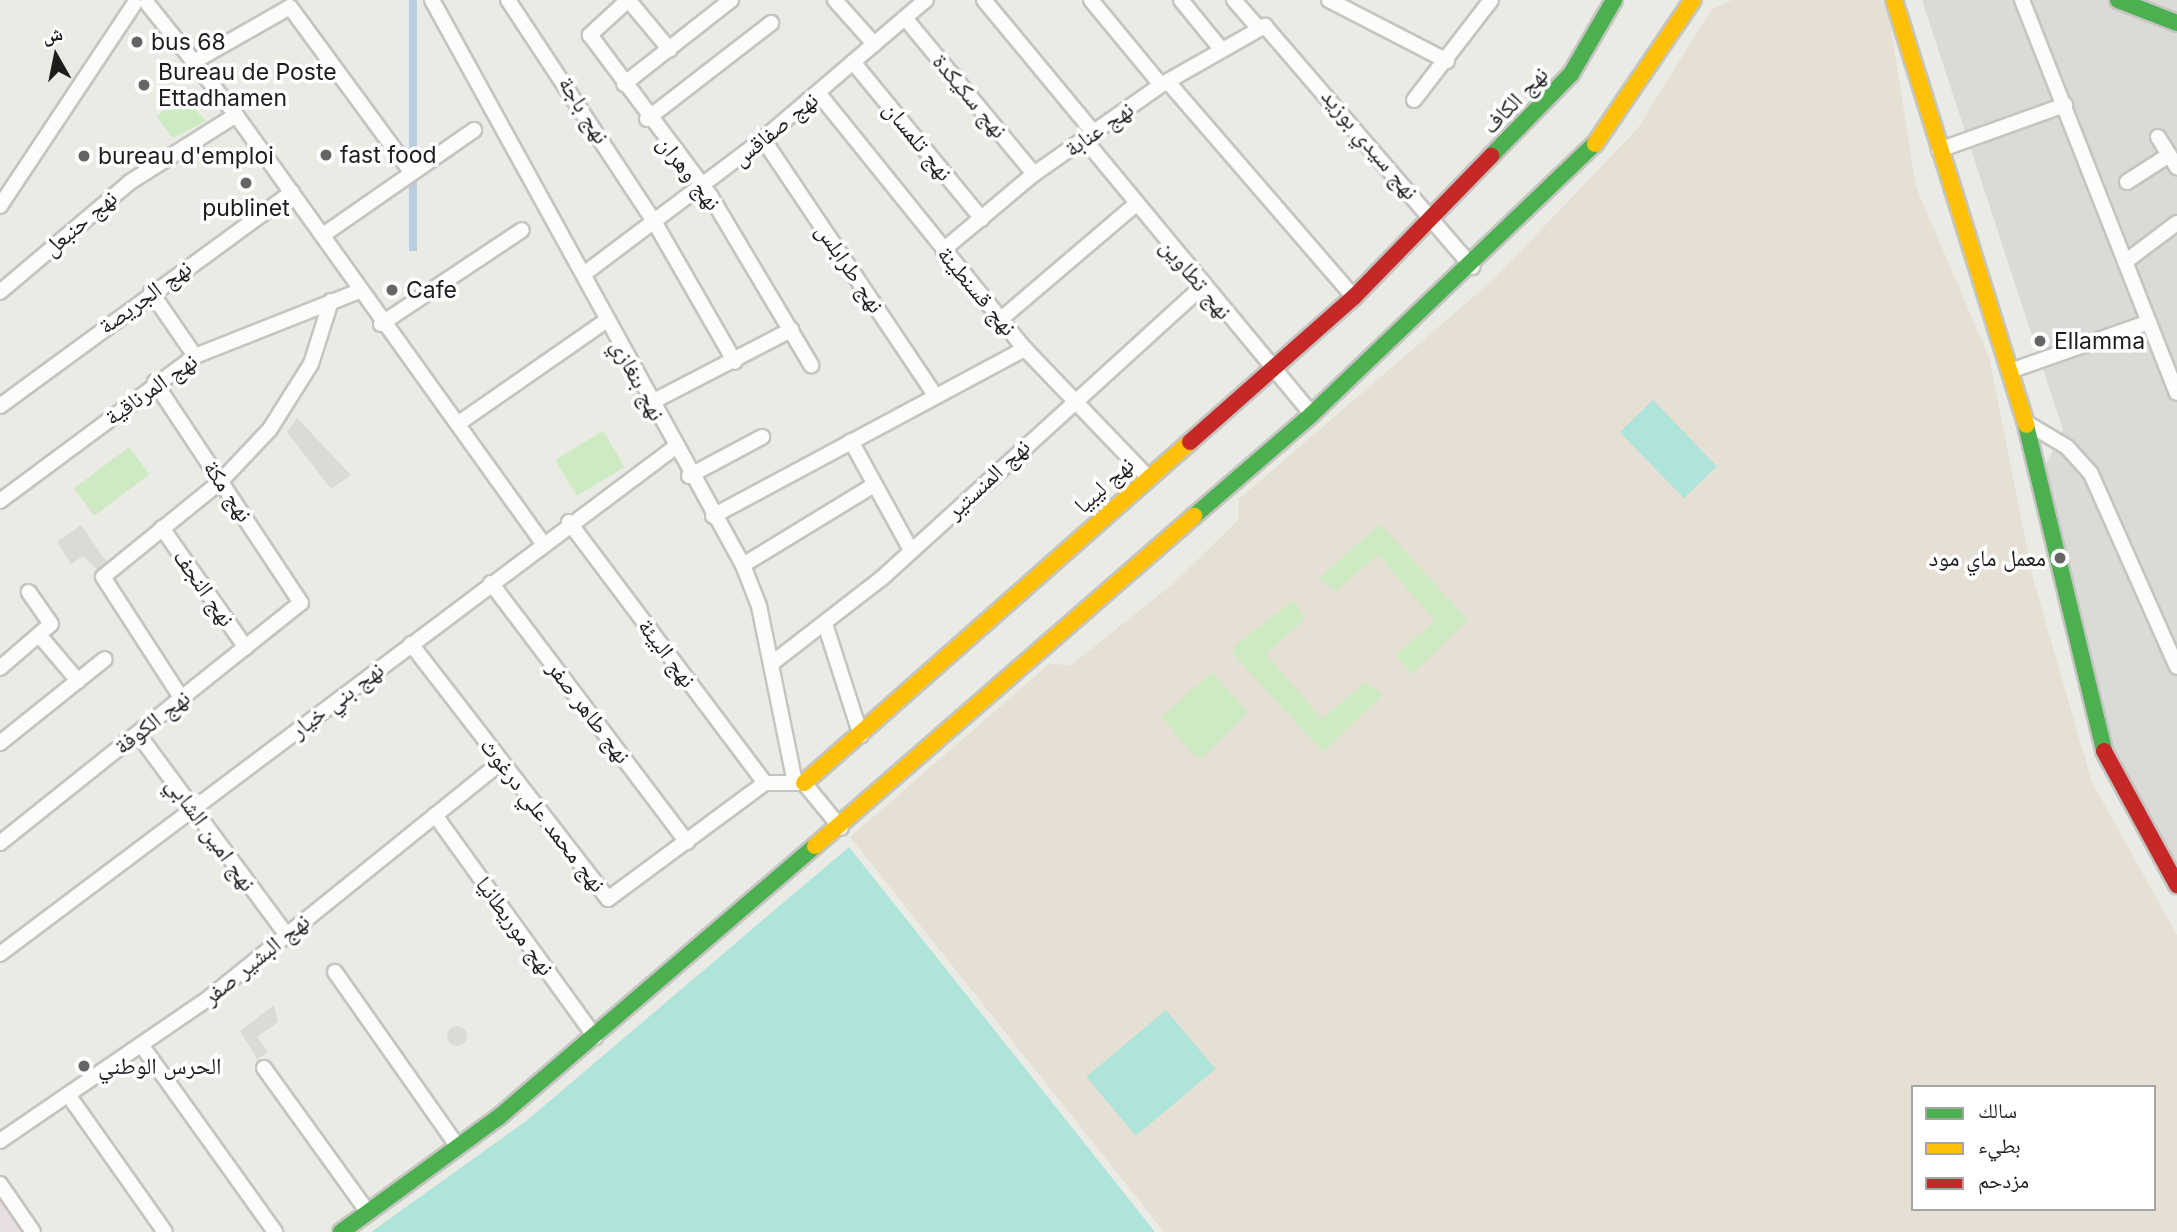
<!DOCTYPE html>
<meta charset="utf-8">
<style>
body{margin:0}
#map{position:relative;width:2177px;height:1232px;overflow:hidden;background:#ebebe5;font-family:Inter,"Noto Naskh Arabic",sans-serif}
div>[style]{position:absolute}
.residential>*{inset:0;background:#dadad7}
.round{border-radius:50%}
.industrial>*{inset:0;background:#e9dee2}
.military>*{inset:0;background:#e6dfd4}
.grass>*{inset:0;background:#ceeac3;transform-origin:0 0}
.pitch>*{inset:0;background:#afe4db;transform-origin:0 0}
.water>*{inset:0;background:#b8cddf;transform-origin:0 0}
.roads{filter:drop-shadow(2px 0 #c4c4c1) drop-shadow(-2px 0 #c4c4c1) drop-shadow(0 2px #c4c4c1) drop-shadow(0 -2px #c4c4c1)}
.street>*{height:14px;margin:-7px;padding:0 7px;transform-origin:7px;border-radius:7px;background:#fcfcfb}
.fast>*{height:16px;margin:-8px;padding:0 8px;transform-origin:8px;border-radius:8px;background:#4caf50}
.slow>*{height:16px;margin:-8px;padding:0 8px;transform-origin:8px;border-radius:8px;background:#ffc107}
.jam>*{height:16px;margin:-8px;padding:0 8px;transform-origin:8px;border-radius:8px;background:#c62828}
.dots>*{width:19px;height:19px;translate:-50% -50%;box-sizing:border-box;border:4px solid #fff;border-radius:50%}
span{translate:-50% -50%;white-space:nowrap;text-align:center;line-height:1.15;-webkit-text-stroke:7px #fff;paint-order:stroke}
.poi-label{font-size:23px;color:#1d1d1d}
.left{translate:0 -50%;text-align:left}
.right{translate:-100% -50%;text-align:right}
.street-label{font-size:23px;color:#1d1d1d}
.legend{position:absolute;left:1911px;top:1085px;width:245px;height:126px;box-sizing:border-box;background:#fff;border:2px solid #a5a5a5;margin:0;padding:9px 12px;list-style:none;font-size:21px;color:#1d1d1d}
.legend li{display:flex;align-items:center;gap:14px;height:35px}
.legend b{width:35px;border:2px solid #a5a5a5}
.north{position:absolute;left:21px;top:21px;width:70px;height:70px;-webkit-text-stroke:5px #fff;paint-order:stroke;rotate:351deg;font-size:19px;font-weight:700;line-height:28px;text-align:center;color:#1d1d1d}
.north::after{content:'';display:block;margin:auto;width:24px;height:32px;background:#1d1d1d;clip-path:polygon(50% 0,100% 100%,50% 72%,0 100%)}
</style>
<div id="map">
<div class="residential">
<i style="clip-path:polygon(1922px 0,2177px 0,2177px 867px,2113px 749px,2043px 470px,2063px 430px)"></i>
<i style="clip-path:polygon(297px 418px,351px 475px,331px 489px,287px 432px)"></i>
<i style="clip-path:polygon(81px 525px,110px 567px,101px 573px,83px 556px,71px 564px,57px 542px)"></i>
<i style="clip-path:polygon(274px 1005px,278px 1022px,257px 1037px,268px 1052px,257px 1059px,240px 1031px)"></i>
<i class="round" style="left:447px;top:1026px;width:20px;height:20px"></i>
</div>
<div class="industrial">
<i style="clip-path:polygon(0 1188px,30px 1232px,0 1232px)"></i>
</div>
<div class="military">
<i style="clip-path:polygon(evenodd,1732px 0,1882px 0,1890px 23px,1916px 187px,1989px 357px,2033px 579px,2092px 782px,2177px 935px,2177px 1232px,1164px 1232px,850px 837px,1049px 664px,1071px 665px,1174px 583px,1238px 520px,1239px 499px,1494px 279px,1638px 128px,1711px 10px,1732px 0,1913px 1087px,2154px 1087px,2154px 1209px,1913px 1209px,1913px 1087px)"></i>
</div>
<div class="grass">
<i style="clip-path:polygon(180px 93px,206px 121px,173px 138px,157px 117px)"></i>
<i style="left:603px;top:431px;width:42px;height:56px;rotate:59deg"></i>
<i style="left:129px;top:447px;width:34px;height:69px;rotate:53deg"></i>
<i style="clip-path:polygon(1380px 524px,1468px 620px,1412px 674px,1395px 655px,1435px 621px,1378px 555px,1336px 591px,1318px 579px)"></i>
<i style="clip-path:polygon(1294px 600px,1305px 619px,1266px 654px,1322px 719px,1365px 682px,1383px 695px,1323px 752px,1233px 654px,1234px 646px)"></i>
<i style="clip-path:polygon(1212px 672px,1248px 712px,1203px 757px,1195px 756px,1161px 717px)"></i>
</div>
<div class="pitch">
<i style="left:1653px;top:400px;width:92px;height:46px;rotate:46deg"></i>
<i style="clip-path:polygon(849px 847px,1155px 1232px,371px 1232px,526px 1121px)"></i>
<i style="left:1166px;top:1010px;width:77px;height:104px;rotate:50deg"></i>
</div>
<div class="water">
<i style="left:409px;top:0;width:8px;height:251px"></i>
</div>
<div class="roads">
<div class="street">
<i style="left:432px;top:0;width:645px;rotate:61.17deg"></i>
<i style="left:743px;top:565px;width:44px;rotate:68.7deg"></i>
<i style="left:759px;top:606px;width:176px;rotate:78.5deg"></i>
<i style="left:508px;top:0;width:267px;rotate:56.6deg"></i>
<i style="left:655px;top:223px;width:160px;rotate:60.1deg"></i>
<i style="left:628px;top:0;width:52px;rotate:137.4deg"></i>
<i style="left:590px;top:35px;width:202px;rotate:53.2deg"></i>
<i style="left:711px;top:197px;width:196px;rotate:59.2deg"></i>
<i style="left:835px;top:0;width:59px;rotate:48.4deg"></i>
<i style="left:984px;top:0;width:174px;rotate:50.4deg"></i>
<i style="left:1091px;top:0;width:110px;rotate:50.5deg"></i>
<i style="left:1181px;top:0;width:63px;rotate:50.8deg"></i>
<i style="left:1234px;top:0;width:35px;rotate:49deg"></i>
<i style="left:1329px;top:0;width:133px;rotate:27.3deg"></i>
<i style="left:2022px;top:0;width:422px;rotate:68.5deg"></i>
<i style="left:630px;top:2px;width:62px;rotate:50.2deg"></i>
<i style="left:147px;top:3px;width:143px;rotate:51.5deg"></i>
<i style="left:236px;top:115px;width:525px;rotate:54.37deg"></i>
<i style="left:905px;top:18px;width:202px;rotate:50.4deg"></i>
<i style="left:195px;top:61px;width:109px;rotate:-29.6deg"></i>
<i style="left:290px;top:7px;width:206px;rotate:53.7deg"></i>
<i style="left:853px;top:62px;width:203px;rotate:50.6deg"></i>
<i style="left:1169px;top:83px;width:283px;rotate:49.2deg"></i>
<i style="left:624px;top:84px;width:136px;rotate:-38.1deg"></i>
<i style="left:819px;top:94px;width:328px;rotate:51.1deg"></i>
<i style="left:1025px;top:349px;width:176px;rotate:46.2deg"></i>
<i style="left:1414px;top:100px;width:126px;rotate:-52.4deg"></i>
<i style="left:647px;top:119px;width:157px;rotate:-37.7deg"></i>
<i style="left:2158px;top:137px;width:36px;rotate:58deg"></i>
<i style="left:763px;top:139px;width:310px;rotate:56.1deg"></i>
<i style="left:1085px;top:140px;width:356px;rotate:50.4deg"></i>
<i style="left:1939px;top:150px;width:134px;rotate:-19.7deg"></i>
<i style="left:2127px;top:182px;width:50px;rotate:-32.7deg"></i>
<i style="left:0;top:206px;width:242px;rotate:-56.4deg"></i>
<i style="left:323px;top:235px;width:184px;rotate:-34.8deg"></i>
<i style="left:943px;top:250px;width:119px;rotate:-39.9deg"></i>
<i style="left:1034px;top:174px;width:155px;rotate:-35deg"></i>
<i style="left:1161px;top:85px;width:120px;rotate:-29.6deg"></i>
<i style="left:1265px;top:26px;width:318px;rotate:49.3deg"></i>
<i style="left:2125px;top:262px;width:65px;rotate:-36.9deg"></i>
<i style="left:584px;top:274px;width:224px;rotate:-37deg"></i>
<i style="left:763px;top:139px;width:214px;rotate:-40.5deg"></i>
<i style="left:0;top:292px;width:170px;rotate:-40.2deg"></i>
<i style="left:130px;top:182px;width:125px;rotate:-32.3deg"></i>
<i style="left:151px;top:292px;width:78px;rotate:55.5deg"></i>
<i style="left:1001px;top:319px;width:176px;rotate:-40.4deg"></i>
<i style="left:381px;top:324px;width:169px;rotate:-33.7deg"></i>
<i style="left:2013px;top:370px;width:144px;rotate:-19.4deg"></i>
<i style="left:652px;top:402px;width:157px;rotate:-27.4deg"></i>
<i style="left:0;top:406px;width:362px;rotate:-36.2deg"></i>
<i style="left:2025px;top:422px;width:49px;rotate:30.8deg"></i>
<i style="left:2067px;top:447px;width:36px;rotate:48deg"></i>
<i style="left:2091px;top:474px;width:211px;rotate:66deg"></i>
<i style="left:459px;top:423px;width:179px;rotate:-34.8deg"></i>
<i style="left:851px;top:441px;width:124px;rotate:61.2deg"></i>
<i style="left:689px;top:476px;width:83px;rotate:-28.1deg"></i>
<i style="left:0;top:501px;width:243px;rotate:-36.6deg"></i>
<i style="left:195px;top:356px;width:174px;rotate:-21.6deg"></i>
<i style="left:713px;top:516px;width:354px;rotate:-28.2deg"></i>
<i style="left:569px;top:522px;width:326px;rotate:53.1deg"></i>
<i style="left:162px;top:528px;width:146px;rotate:55deg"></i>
<i style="left:743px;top:565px;width:153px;rotate:-31.4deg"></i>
<i style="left:491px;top:583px;width:325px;rotate:52.9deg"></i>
<i style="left:826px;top:627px;width:114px;rotate:72.2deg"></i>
<i style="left:40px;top:636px;width:59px;rotate:49.8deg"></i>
<i style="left:411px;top:644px;width:322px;rotate:52.3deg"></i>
<i style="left:608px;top:899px;width:195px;rotate:-36.5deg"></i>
<i style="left:765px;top:783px;width:39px"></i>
<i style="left:804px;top:783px;width:58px;rotate:50.6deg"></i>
<i style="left:771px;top:664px;width:140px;rotate:-37.8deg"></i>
<i style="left:882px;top:578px;width:431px;rotate:-42.3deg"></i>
<i style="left:0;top:668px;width:67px;rotate:-40.8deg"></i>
<i style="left:51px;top:624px;width:39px;rotate:-125deg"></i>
<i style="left:182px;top:699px;width:145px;rotate:-122.9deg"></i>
<i style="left:103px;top:577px;width:152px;rotate:-39.1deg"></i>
<i style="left:221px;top:481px;width:71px;rotate:-46.7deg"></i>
<i style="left:270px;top:429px;width:77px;rotate:-57.8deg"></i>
<i style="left:311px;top:364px;width:66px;rotate:-72.4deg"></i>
<i style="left:138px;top:734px;width:249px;rotate:53.5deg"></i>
<i style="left:0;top:743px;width:134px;rotate:-38.7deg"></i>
<i style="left:435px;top:815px;width:274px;rotate:54.2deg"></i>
<i style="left:0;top:843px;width:385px;rotate:-38.6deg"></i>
<i style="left:301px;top:603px;width:265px;rotate:-123.5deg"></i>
<i style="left:0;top:954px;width:843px;rotate:-36.9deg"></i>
<i style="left:335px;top:972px;width:214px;rotate:54.9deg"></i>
<i style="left:142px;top:1046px;width:229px;rotate:54.4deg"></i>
<i style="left:264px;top:1068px;width:178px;rotate:54.2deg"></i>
<i style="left:69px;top:1096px;width:166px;rotate:54.8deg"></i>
<i style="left:0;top:1141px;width:255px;rotate:-34.4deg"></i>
<i style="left:210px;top:997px;width:374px;rotate:-38.9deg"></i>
<i style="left:0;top:1184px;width:58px;rotate:55.5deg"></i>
</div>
<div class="fast">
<i style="left:2118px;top:0;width:63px;rotate:21.3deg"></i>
<i style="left:1491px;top:156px;width:115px;rotate:-45.7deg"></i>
<i style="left:1571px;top:74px;width:86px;rotate:-59.8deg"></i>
<i style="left:2026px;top:425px;width:335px;rotate:76.5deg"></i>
<i style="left:1194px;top:516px;width:156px;rotate:-40.8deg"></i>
<i style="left:1312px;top:414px;width:391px;rotate:-43.7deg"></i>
<i style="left:341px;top:1232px;width:197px;rotate:-36.1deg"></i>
<i style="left:500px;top:1116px;width:415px;rotate:-40.6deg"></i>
</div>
<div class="slow">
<i style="left:1894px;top:0;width:445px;rotate:72.7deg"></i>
<i style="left:1595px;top:144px;width:174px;rotate:-55.8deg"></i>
<i style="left:804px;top:783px;width:515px;rotate:-41.46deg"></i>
<i style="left:815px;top:846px;width:503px;rotate:-41.05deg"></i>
</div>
<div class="jam">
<i style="left:1190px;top:442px;width:219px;rotate:-41.5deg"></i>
<i style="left:1354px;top:297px;width:197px;rotate:-45.8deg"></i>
<i style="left:2104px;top:751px;width:153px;rotate:61.4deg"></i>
</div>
</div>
<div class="dots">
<i style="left:137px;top:42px;background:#656563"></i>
<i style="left:144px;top:85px;background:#656563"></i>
<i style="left:326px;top:155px;background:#656563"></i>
<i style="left:84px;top:156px;background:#656563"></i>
<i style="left:246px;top:183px;background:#656563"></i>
<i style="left:392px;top:290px;background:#656563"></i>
<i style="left:2040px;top:341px;background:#656563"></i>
<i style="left:2060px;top:558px;background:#656563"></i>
<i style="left:84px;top:1066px;background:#656563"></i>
</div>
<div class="poi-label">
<span class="left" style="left:151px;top:42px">bus 68</span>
<span class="left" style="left:158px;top:85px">Bureau de Poste<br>Ettadhamen</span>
<span class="left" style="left:340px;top:155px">fast food</span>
<span class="left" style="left:98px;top:156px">bureau d'emploi</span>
<span style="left:246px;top:208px">publinet</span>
<span class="left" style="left:406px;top:290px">Cafe</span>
<span class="left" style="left:2054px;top:341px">Ellamma</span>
<span class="right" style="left:2046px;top:558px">معمل ماي مود</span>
<span class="left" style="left:98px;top:1066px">الحرس الوطني</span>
</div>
<div class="street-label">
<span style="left:970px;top:96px;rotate:50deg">نهج سكيكدة</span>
<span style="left:1515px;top:100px;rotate:-46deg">نهج الكاف</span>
<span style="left:584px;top:110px;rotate:58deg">نهج باجة</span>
<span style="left:775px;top:129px;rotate:-39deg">نهج صفاقس</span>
<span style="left:1099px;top:129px;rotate:-35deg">نهج عنابة</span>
<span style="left:918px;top:141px;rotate:51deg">نهج تلمسان</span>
<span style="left:1370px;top:144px;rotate:50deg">نهج سيدي بوزيد</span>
<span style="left:689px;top:173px;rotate:52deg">نهج وهران</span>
<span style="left:80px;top:223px;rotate:-40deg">نهج حنبعل</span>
<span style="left:850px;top:268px;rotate:56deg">نهج طرابلس</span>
<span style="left:1196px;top:279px;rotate:50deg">نهج تطاوين</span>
<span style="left:977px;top:291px;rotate:50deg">نهج قسنطينة</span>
<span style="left:145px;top:297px;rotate:-36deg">نهج الجريصة</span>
<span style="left:638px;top:380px;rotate:62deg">نهج بنغازي</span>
<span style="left:151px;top:389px;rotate:-35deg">نهج المرناقية</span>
<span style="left:988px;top:479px;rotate:-43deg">نهج المنستير</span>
<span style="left:1104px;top:485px;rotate:-42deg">نهج ليبيا</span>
<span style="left:228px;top:491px;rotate:56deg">نهج مكة</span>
<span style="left:204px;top:588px;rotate:55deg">نهج النجف</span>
<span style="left:667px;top:653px;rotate:53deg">نهج البيئة</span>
<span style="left:337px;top:700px;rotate:-37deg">نهج بني خيار</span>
<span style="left:589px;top:712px;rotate:53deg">نهج طاهر صفر</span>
<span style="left:152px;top:722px;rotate:-38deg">نهج الكوفة</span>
<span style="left:543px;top:815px;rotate:52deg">نهج محمد علي درغوث</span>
<span style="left:211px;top:834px;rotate:54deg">نهج امين الشابي</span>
<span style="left:515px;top:926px;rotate:54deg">نهج موريطانيا</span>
<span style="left:256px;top:959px;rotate:-39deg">نهج البشير صفر</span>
</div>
<ul class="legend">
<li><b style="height:9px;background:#4caf50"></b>سالك</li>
<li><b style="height:9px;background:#ffc107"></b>بطيء</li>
<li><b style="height:9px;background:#c62828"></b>مزدحم</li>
</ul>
<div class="north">ش</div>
</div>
